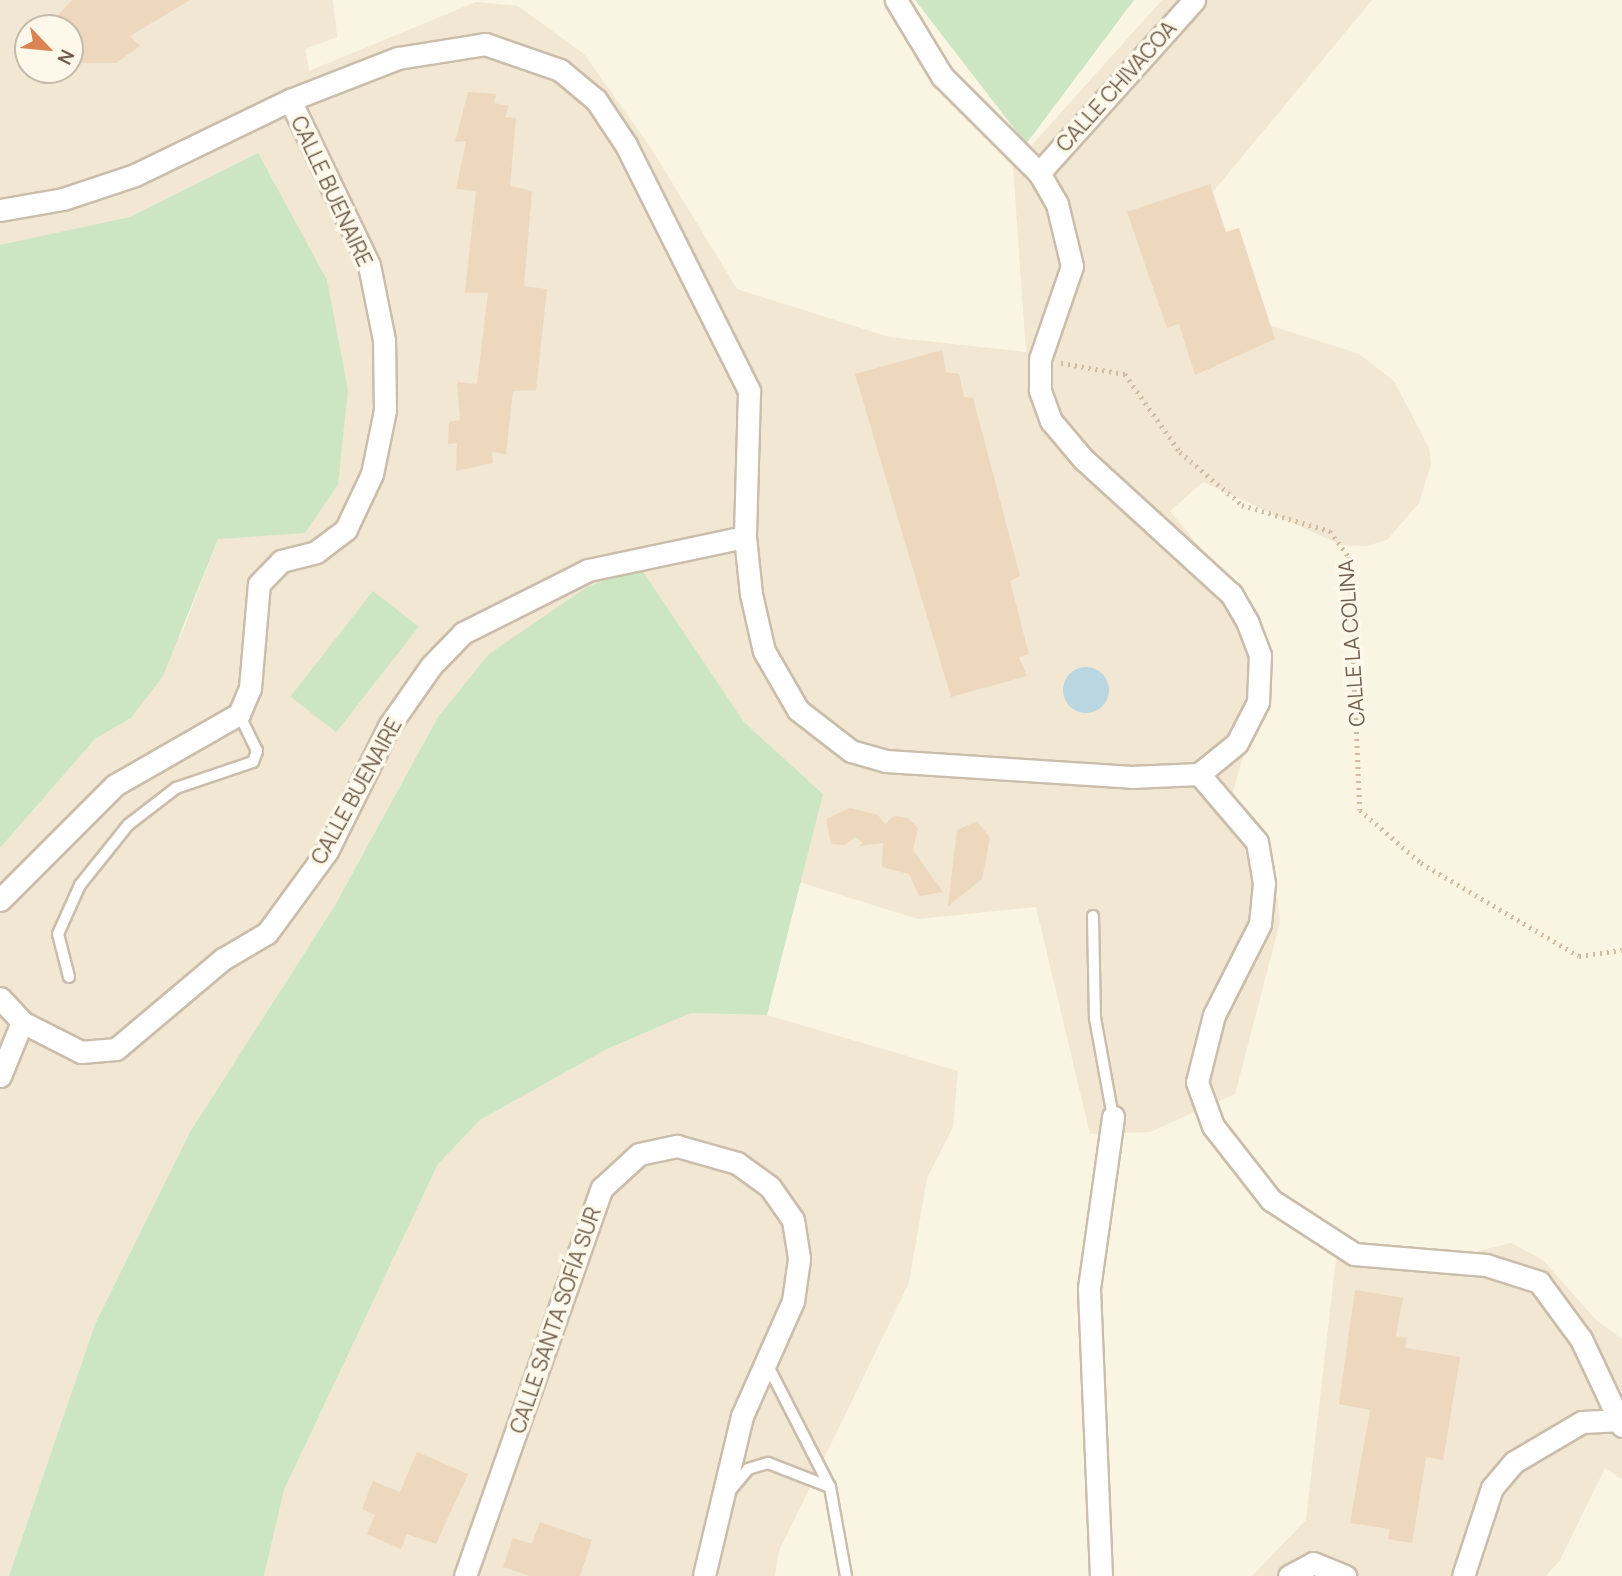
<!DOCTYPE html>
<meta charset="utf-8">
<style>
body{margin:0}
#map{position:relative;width:1622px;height:1576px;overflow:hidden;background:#faf4e3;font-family:Manrope,sans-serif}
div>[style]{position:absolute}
.residential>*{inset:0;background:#f1e7d2}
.green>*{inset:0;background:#cce6c3;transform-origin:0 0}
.water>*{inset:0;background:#bad6e1}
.round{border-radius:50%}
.building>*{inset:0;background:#edd7bd}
.path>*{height:4.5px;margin-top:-2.25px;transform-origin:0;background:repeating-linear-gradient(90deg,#d1bba1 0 2px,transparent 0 7px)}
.roads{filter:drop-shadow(2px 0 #cabdab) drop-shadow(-2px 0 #cabdab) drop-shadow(0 2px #cabdab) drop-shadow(0 -2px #cabdab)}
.lane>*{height:10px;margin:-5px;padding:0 5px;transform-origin:5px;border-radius:5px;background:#fff}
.street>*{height:21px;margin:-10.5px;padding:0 10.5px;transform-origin:10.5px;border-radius:10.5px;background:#fff}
span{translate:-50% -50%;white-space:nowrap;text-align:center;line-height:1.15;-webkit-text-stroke:7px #fdf8e9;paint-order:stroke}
.street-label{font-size:21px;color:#705e4c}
.north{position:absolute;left:14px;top:14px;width:70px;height:70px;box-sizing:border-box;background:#fdf8e9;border:2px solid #c5baaa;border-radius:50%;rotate:116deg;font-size:19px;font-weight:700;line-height:28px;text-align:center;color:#705e4c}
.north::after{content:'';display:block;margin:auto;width:24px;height:32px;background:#da8452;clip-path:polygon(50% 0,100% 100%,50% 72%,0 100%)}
</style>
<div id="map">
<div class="residential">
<i style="clip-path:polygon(evenodd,0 0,333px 0,337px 37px,305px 49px,309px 71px,476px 2px,518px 6px,584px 54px,651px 148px,737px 289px,889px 337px,1026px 352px,1013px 166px,1162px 0,1372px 0,1207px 199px,1238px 315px,1359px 354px,1394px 381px,1429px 448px,1431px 464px,1419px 503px,1387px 540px,1367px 546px,1341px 545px,1203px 482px,1170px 511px,1259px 620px,1267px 645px,1265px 685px,1232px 794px,1263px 828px,1271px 847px,1280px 922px,1235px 1094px,1150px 1132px,1090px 1134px,1036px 907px,918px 919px,796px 881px,822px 793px,744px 722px,640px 568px,438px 717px,334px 907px,190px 1132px,95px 1324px,9px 1576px,0 1576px,0 1057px,7px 1049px,0 1041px,0 848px,95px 739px,131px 718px,183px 630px,218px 539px,0 384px,0 0,28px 28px,70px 28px,70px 70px,28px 70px,28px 28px)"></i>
<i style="clip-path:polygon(691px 1013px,767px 1015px,958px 1071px,953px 1127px,927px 1178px,909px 1283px,779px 1551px,775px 1576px,264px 1576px,284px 1490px,438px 1164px,480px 1120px,607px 1049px)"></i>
<i style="clip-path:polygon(1511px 1243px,1543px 1260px,1596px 1320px,1622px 1339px,1622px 1479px,1605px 1468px,1560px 1560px,1546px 1576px,1252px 1576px,1306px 1520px,1337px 1250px,1458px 1256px)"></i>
</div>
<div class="green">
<i style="clip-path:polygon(915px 0,1134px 0,1026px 144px)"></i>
<i style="clip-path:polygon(258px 153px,327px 280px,348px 390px,338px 484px,305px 533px,218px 539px,163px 676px,131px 718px,95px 739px,0 848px,0 245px,130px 217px)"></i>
<i style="clip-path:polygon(640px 567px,744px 722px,823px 794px,767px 1015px,691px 1013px,607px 1049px,480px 1120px,438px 1164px,284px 1490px,264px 1576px,9px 1576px,95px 1324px,190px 1132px,334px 907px,438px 717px,489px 654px,587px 587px)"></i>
<i style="left:373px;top:591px;width:58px;height:134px;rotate:38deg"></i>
</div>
<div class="water">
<i class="round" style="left:1063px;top:667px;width:46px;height:46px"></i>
</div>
<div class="building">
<i style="clip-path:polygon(72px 0,190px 0,130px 36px,140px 46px,116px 63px,70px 63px,70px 28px,46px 28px)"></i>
<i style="clip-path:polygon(468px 92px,496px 94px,494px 103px,509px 106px,505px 117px,516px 118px,510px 186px,532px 191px,524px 286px,547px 289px,536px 390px,513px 391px,506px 454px,492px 452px,493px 463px,456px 471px,457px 443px,448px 444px,449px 422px,460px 420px,457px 382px,477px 384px,488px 293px,465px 293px,476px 191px,456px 189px,466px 141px,455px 142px)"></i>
<i style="clip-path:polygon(1210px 184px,1226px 232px,1239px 228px,1275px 339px,1195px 375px,1179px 324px,1167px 328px,1127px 212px)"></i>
<i style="clip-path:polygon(942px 350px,946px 372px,959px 374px,964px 397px,973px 398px,1020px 576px,1010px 581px,1029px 654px,1019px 657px,1027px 676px,951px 697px,855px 374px)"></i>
<i style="clip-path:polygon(850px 808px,878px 815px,885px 824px,894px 816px,908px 818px,918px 828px,913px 850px,943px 892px,919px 896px,909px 874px,882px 867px,883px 843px,859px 846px,863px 843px,855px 837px,845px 845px,831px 844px,826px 819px)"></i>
<i style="clip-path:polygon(977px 821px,990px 838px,982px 879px,948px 906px,957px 830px)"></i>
<i style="clip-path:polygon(1355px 1290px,1403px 1298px,1396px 1336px,1407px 1338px,1405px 1348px,1460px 1357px,1443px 1460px,1426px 1457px,1412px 1543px,1388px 1539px,1390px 1529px,1350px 1523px,1370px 1410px,1339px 1404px)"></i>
<i style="clip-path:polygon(417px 1452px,468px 1474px,436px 1544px,407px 1534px,401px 1549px,367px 1534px,375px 1515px,362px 1509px,373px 1481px,400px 1492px)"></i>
<i style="clip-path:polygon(540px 1522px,592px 1540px,580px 1576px,530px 1576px,503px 1567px,513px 1538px,532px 1544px)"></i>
</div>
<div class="path">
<i style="left:1061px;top:363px;width:65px;rotate:9.8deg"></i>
<i style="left:1125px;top:374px;width:95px;rotate:54.8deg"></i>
<i style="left:1180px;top:452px;width:82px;rotate:40.5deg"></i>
<i style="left:1242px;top:505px;width:92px;rotate:16.5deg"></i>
<i style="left:1330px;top:531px;width:32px;rotate:54deg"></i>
<i style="left:1349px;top:557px;width:253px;rotate:87.5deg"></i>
<i style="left:1360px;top:810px;width:81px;rotate:41deg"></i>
<i style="left:1421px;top:863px;width:183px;rotate:30.5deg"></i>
<i style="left:1579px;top:956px;width:43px;rotate:-7.9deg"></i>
</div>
<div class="roads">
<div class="lane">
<i style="left:1093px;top:916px;width:102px;rotate:88.9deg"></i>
<i style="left:1095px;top:1018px;width:101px;rotate:79.7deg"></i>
<i style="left:69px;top:977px;width:44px;rotate:-104.3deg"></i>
<i style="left:58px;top:934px;width:54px;rotate:-65.8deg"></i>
<i style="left:80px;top:885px;width:77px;rotate:-51.3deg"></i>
<i style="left:128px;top:825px;width:61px;rotate:-37.6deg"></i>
<i style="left:176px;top:788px;width:81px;rotate:-18.7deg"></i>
<i style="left:253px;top:762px;width:12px;rotate:-70deg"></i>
<i style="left:257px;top:751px;width:41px;rotate:-115.9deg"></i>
<i style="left:766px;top:1362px;width:140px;rotate:62.9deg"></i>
<i style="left:729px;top:1492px;width:30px;rotate:-50deg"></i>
<i style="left:748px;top:1469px;width:21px;rotate:-17deg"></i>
<i style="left:768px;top:1463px;width:66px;rotate:21.2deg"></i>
<i style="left:830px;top:1487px;width:90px;rotate:79.8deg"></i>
</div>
<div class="street">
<i style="left:1039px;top:173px;width:232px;rotate:-48.1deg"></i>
<i style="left:0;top:210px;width:64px;rotate:-9.9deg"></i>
<i style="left:63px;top:199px;width:76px;rotate:-18.4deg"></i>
<i style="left:135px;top:175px;width:172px;rotate:-25.8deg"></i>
<i style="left:290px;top:100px;width:116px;rotate:-21.3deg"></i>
<i style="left:398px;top:58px;width:88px;rotate:-9.1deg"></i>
<i style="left:485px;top:44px;width:79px;rotate:19.1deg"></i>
<i style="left:560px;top:70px;width:47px;rotate:39.8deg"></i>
<i style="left:596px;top:100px;width:54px;rotate:56.3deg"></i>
<i style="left:626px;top:145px;width:275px;rotate:63.4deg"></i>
<i style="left:749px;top:391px;width:146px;rotate:91.6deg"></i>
<i style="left:745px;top:537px;width:57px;rotate:84deg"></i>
<i style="left:751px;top:594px;width:58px;rotate:77.2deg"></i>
<i style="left:764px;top:651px;width:68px;rotate:60deg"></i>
<i style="left:798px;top:710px;width:67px;rotate:37.7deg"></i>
<i style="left:851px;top:751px;width:36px;rotate:16deg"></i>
<i style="left:886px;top:761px;width:246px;rotate:3.7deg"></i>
<i style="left:1131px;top:777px;width:68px;rotate:-2.5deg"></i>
<i style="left:1199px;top:774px;width:49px;rotate:-39.2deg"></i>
<i style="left:1237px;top:743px;width:46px;rotate:-62.9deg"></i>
<i style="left:1258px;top:702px;width:47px;rotate:-87.6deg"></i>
<i style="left:1260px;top:655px;width:34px;rotate:-111deg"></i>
<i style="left:1248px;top:623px;width:34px;rotate:-120deg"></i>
<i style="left:1231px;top:594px;width:199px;rotate:-137.6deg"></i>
<i style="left:1084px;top:460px;width:51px;rotate:-130.2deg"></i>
<i style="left:1051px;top:421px;width:33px;rotate:-110deg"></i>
<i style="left:1040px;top:390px;width:31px;rotate:-90deg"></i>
<i style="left:1040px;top:359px;width:98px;rotate:-71deg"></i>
<i style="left:1072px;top:266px;width:64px;rotate:-103.6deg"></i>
<i style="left:1057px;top:204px;width:36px;rotate:-120deg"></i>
<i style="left:1039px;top:173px;width:137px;rotate:-135deg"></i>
<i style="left:942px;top:76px;width:89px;rotate:-121.2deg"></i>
<i style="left:1199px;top:774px;width:89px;rotate:49.5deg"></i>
<i style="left:1257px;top:842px;width:42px;rotate:80.3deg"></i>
<i style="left:1264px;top:883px;width:41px;rotate:95.6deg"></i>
<i style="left:1260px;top:924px;width:102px;rotate:116.8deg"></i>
<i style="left:1214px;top:1015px;width:69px;rotate:104.2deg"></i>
<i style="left:1197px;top:1082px;width:47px;rotate:70deg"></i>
<i style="left:1213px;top:1126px;width:94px;rotate:51.9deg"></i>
<i style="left:1271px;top:1200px;width:99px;rotate:33deg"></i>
<i style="left:1354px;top:1254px;width:132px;rotate:4.8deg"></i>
<i style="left:1486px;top:1265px;width:56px;rotate:17.8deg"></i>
<i style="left:1539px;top:1282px;width:71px;rotate:53.6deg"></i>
<i style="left:1581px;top:1339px;width:96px;rotate:64.8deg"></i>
<i style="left:0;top:900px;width:163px;rotate:-45deg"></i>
<i style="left:115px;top:785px;width:143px;rotate:-29.8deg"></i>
<i style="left:239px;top:714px;width:28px;rotate:-67deg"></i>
<i style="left:250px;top:688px;width:104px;rotate:-85.1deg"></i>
<i style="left:259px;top:584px;width:32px;rotate:-46deg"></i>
<i style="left:281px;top:561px;width:36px;rotate:-14deg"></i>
<i style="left:316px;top:552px;width:38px;rotate:-37deg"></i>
<i style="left:346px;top:529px;width:61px;rotate:-64.7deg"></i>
<i style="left:372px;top:474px;width:65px;rotate:-78.5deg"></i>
<i style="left:385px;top:410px;width:70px;rotate:-90.8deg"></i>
<i style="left:384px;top:340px;width:76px;rotate:-101.3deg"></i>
<i style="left:369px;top:265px;width:183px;rotate:-115.6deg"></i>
<i style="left:0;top:998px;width:33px;rotate:47deg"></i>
<i style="left:22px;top:1022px;width:66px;rotate:27deg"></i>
<i style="left:81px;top:1052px;width:35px;rotate:-5deg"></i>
<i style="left:116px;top:1049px;width:140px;rotate:-40.1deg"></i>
<i style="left:223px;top:959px;width:51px;rotate:-30.6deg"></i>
<i style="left:267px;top:933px;width:102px;rotate:-53.8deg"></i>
<i style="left:327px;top:851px;width:140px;rotate:-63.6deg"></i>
<i style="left:389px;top:726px;width:73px;rotate:-55deg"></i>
<i style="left:431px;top:666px;width:46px;rotate:-45.9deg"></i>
<i style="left:463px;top:633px;width:140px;rotate:-26.7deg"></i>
<i style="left:588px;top:570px;width:160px;rotate:-11.9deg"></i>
<i style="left:0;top:1076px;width:58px;rotate:-67.8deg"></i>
<i style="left:465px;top:1576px;width:411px;rotate:-70.6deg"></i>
<i style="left:602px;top:1188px;width:50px;rotate:-42.6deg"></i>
<i style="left:639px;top:1154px;width:39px;rotate:-12deg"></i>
<i style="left:677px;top:1146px;width:62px;rotate:15.8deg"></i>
<i style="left:737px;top:1163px;width:41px;rotate:36deg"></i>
<i style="left:770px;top:1187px;width:40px;rotate:55.1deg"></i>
<i style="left:793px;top:1220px;width:39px;rotate:81deg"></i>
<i style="left:799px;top:1259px;width:42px;rotate:98.1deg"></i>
<i style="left:793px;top:1301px;width:126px;rotate:113.9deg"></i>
<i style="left:742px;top:1416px;width:164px;rotate:103.4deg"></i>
<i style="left:1101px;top:1576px;width:288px;rotate:-92.4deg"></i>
<i style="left:1089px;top:1288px;width:173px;rotate:-82deg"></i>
<i style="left:1289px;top:1576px;width:27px;rotate:-28deg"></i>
<i style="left:1313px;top:1563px;width:35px;rotate:22deg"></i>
<i style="left:1463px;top:1576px;width:93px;rotate:-71.8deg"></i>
<i style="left:1492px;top:1488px;width:34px;rotate:-50deg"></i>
<i style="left:1514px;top:1462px;width:79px;rotate:-30.5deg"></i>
<i style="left:1582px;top:1422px;width:35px;rotate:-3deg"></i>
</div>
</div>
<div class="street-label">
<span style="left:1116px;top:86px;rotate:-48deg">CALLE CHIVACOA</span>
<span style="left:332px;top:191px;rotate:65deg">CALLE BUENAIRE</span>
<span style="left:1351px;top:643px;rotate:-94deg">CALLE LA COLINA</span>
<span style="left:356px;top:791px;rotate:-61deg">CALLE BUENAIRE</span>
<span style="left:555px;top:1320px;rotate:-71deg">CALLE SANTA SOFÍA SUR</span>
</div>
<div class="north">N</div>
</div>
